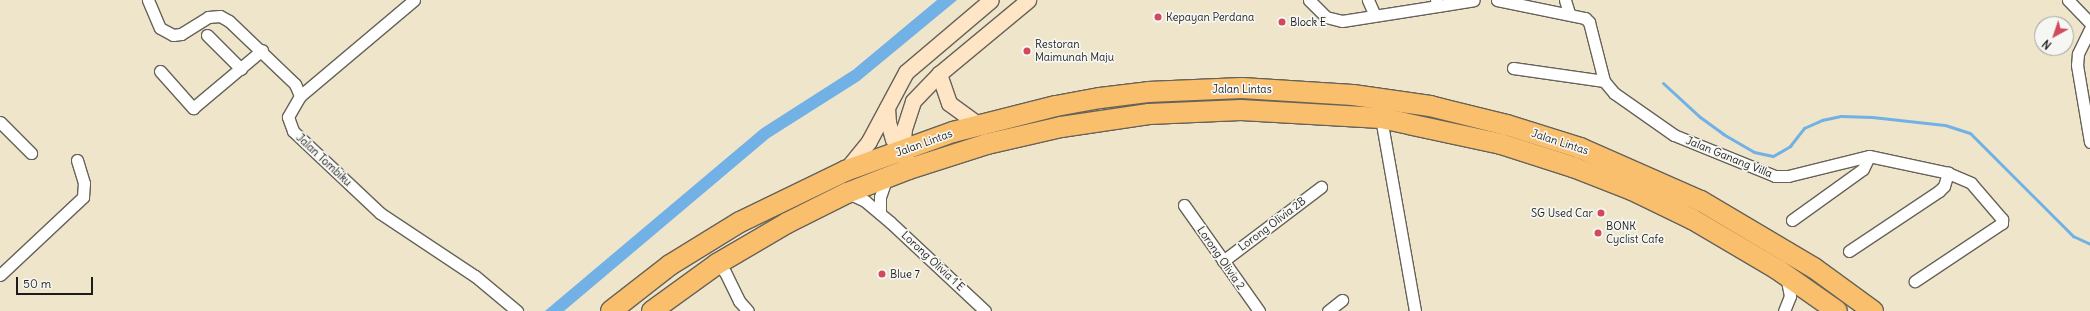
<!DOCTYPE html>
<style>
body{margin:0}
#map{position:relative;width:2090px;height:311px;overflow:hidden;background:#efe5cb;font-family:Delius,sans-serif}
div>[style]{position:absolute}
.water>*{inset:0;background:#72b1e5}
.stream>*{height:3px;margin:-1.5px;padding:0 1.5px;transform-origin:1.5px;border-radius:1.5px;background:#72b1e5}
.roads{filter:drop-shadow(1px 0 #666259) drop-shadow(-1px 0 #666259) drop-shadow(0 1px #666259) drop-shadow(0 -1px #666259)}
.street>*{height:11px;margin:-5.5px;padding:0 5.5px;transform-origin:5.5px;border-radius:5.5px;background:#fff}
.secondary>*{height:15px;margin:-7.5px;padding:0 7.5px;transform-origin:7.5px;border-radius:7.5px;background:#fde5c5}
.highway>*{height:20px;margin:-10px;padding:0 10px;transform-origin:10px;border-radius:10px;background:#f9bf6d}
.dots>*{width:11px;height:11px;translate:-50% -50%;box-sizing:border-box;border:2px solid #f6f6f2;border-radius:50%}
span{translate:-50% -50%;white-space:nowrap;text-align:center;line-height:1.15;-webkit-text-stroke:3.5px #f6f6f2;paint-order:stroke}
.poi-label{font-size:11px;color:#1c1c1c}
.left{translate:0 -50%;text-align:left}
.right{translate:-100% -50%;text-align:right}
.street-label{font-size:11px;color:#1c1c1c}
.north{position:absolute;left:2034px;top:16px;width:40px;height:40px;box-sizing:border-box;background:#f6f6f2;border:1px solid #9f9f9c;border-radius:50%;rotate:220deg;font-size:11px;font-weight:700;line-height:16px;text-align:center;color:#1c1c1c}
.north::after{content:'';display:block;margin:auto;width:14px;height:18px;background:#d1495b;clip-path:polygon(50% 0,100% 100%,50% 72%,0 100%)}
.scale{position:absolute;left:16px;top:277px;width:77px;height:18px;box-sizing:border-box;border:2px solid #1c1c1c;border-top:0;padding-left:5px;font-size:12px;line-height:14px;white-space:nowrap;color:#1c1c1c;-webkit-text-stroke:3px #f6f6f2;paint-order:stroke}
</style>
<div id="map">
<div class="water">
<i style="clip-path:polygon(937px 0,957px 0,859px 81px,769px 138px,564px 311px,545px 311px,761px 129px,853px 70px)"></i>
</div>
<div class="stream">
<i style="left:1663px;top:83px;width:50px;rotate:42.6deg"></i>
<i style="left:1700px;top:117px;width:29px;rotate:36deg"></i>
<i style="left:1723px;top:134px;width:36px;rotate:30deg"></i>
<i style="left:1754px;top:152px;width:19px;rotate:12deg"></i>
<i style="left:1773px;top:156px;width:20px;rotate:-30deg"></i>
<i style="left:1790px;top:146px;width:23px;rotate:-52deg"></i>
<i style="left:1804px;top:128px;width:20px;rotate:-24deg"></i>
<i style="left:1822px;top:120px;width:19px;rotate:-12deg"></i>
<i style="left:1841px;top:116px;width:31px;rotate:2deg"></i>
<i style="left:1872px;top:117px;width:73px;rotate:6.3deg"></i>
<i style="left:1945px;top:125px;width:26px;rotate:18deg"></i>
<i style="left:1970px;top:133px;width:146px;rotate:45deg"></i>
<i style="left:2073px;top:236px;width:19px;rotate:25deg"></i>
</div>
<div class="roads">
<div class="street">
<i style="left:148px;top:0;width:30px;rotate:67deg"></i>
<i style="left:160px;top:28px;width:15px;rotate:28deg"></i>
<i style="left:173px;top:35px;width:8px;rotate:-7deg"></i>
<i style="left:181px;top:34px;width:32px;rotate:-32deg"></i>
<i style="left:208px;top:17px;width:12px;rotate:-5deg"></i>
<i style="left:220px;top:16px;width:10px;rotate:29deg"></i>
<i style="left:229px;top:21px;width:91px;rotate:43.7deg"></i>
<i style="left:295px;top:84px;width:13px;rotate:67deg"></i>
<i style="left:300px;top:96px;width:24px;rotate:120deg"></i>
<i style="left:288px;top:117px;width:15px;rotate:70deg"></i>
<i style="left:293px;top:131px;width:120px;rotate:43.3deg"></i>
<i style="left:380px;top:213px;width:114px;rotate:33.6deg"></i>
<i style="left:475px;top:276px;width:55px;rotate:39.8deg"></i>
<i style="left:1309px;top:0;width:24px;rotate:45deg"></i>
<i style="left:1326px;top:17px;width:16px;rotate:14deg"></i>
<i style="left:1342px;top:21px;width:97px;rotate:-8.9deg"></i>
<i style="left:1368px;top:0;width:17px;rotate:66deg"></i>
<i style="left:1436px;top:0;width:6px;rotate:72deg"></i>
<i style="left:1438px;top:6px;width:36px;rotate:-9deg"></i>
<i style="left:1497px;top:0;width:90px;rotate:11.6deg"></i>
<i style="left:1585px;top:18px;width:6px;rotate:45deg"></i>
<i style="left:1589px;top:22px;width:61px;rotate:75.7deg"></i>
<i style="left:1604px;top:81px;width:16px;rotate:50deg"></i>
<i style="left:1614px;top:93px;width:73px;rotate:35deg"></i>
<i style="left:1674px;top:135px;width:109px;rotate:22.1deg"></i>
<i style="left:1775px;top:176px;width:13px"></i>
<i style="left:1788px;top:176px;width:83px;rotate:-13.9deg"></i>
<i style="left:1869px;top:156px;width:81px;rotate:12.1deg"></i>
<i style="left:1948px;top:173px;width:25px;rotate:23deg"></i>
<i style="left:1971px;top:183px;width:48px;rotate:49.3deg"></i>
<i style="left:2002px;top:219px;width:4px;rotate:90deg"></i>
<i style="left:2002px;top:223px;width:105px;rotate:146.3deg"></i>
<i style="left:1565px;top:0;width:14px;rotate:73deg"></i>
<i style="left:2068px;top:0;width:32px;rotate:46deg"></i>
<i style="left:2090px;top:29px;width:28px;rotate:116deg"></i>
<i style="left:2078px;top:54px;width:11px;rotate:95deg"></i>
<i style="left:2077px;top:65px;width:78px;rotate:80.4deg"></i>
<i style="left:207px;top:35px;width:48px;rotate:45deg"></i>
<i style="left:1513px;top:68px;width:92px;rotate:8.1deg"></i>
<i style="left:160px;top:71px;width:50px;rotate:48.3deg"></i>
<i style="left:193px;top:108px;width:90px;rotate:-40deg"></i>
<i style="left:300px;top:96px;width:149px;rotate:-40.1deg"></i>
<i style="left:1381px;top:118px;width:196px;rotate:80deg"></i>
<i style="left:0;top:122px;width:44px;rotate:45deg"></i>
<i style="left:848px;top:193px;width:19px;rotate:25deg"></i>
<i style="left:865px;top:201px;width:33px;rotate:40deg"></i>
<i style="left:890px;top:222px;width:130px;rotate:43.1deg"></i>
<i style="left:1184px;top:205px;width:130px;rotate:54.7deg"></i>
<i style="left:880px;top:213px;width:16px;rotate:-90deg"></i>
<i style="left:880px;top:197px;width:21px;rotate:-71deg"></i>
<i style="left:1792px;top:220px;width:87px;rotate:-35.7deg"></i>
<i style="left:1863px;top:169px;width:14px;rotate:-65deg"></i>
<i style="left:1849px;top:251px;width:108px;rotate:-33.7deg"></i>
<i style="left:1939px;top:191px;width:7px;rotate:-45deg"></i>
<i style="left:1944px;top:186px;width:14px;rotate:-73deg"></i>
<i style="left:1223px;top:261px;width:123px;rotate:-37.1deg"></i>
<i style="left:717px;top:264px;width:11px;rotate:45deg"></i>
<i style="left:725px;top:272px;width:32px;rotate:64deg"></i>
<i style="left:739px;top:301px;width:13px;rotate:48deg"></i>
<i style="left:0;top:275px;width:114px;rotate:-43.2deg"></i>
<i style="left:83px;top:197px;width:14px;rotate:-86deg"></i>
<i style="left:84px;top:183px;width:24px;rotate:-107deg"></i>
<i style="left:1328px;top:311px;width:18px;rotate:-38deg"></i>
<i style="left:1784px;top:311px;width:16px;rotate:-68deg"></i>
<i style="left:1790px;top:296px;width:20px;rotate:-101deg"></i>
</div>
<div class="secondary">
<i style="left:887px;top:108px;width:14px;rotate:86deg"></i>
<i style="left:888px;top:122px;width:18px;rotate:74deg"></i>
<i style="left:893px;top:139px;width:15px;rotate:53deg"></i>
<i style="left:979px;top:125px;width:37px;rotate:-144deg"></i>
<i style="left:949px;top:103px;width:31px;rotate:-109deg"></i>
<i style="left:939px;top:74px;width:116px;rotate:-39.7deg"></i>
<i style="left:906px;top:160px;width:10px;rotate:-114deg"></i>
<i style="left:902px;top:151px;width:22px;rotate:-85deg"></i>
<i style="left:904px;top:129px;width:29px;rotate:-72deg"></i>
<i style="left:913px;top:101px;width:37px;rotate:-46deg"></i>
<i style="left:845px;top:171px;width:38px;rotate:-51deg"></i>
<i style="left:869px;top:141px;width:78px;rotate:-61.8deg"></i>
<i style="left:906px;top:72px;width:111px;rotate:-40.3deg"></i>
</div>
<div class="highway">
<i style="left:611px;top:311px;width:75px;rotate:-37.9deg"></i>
<i style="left:670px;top:265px;width:82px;rotate:-31.6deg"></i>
<i style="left:740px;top:222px;width:117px;rotate:-25.9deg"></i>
<i style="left:845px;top:171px;width:115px;rotate:-19.9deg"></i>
<i style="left:953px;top:132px;width:106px;rotate:-14.2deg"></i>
<i style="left:1056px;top:106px;width:45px;rotate:-10.3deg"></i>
<i style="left:1100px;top:98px;width:48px;rotate:-7.1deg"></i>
<i style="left:1148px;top:92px;width:94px;rotate:-2.4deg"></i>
<i style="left:1242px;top:88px;width:111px;rotate:3.6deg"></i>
<i style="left:1353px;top:95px;width:78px;rotate:8.1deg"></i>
<i style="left:1430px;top:106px;width:79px;rotate:13.9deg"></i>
<i style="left:1507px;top:125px;width:77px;rotate:17.5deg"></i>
<i style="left:1580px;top:148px;width:132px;rotate:23.7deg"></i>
<i style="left:1701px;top:201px;width:131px;rotate:30.7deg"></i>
<i style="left:1814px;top:268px;width:73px;rotate:36.1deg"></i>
<i style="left:652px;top:311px;width:80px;rotate:-35.9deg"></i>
<i style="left:717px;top:264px;width:81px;rotate:-30.4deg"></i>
<i style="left:787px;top:223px;width:67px;rotate:-26.6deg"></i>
<i style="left:847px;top:193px;width:66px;rotate:-21.2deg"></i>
<i style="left:909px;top:169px;width:82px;rotate:-17.8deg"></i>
<i style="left:987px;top:144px;width:76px;rotate:-12.9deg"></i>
<i style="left:1061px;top:127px;width:89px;rotate:-8.4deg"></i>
<i style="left:1149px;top:114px;width:92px;rotate:-2.5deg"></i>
<i style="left:1241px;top:110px;width:140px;rotate:3.3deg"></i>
<i style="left:1381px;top:118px;width:123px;rotate:12.2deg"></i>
<i style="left:1501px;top:144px;width:76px;rotate:17.7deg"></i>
<i style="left:1573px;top:167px;width:63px;rotate:21.3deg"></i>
<i style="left:1632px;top:190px;width:67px;rotate:25.8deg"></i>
<i style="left:1692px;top:219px;width:99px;rotate:30.5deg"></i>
<i style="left:1777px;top:269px;width:73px;rotate:35deg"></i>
</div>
</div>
<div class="dots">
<i style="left:1158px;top:17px;background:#d1495b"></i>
<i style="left:1282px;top:22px;background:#d1495b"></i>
<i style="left:1027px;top:51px;background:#d1495b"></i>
<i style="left:1601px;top:213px;background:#d1495b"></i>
<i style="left:1598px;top:233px;background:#d1495b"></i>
<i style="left:882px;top:274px;background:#d1495b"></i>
</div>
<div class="poi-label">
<span class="left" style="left:1166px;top:17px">Kepayan Perdana</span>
<span class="left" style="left:1290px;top:22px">Block E</span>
<span class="left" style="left:1035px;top:51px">Restoran<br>Maimunah Maju</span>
<span class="right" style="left:1593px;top:213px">SG Used Car</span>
<span class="left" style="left:1606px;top:233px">BONK<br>Cyclist Cafe</span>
<span class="left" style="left:890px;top:274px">Blue 7</span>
</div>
<div class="street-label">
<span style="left:1242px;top:89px">Jalan Lintas</span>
<span style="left:1560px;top:142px;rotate:18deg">Jalan Lintas</span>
<span style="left:924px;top:143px;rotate:-20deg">Jalan Lintas</span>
<span style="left:1729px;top:157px;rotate:22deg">Jalan Ganang Villa</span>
<span style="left:324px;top:160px;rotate:43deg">Jalan Tombiku</span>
<span style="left:1272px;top:224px;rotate:-37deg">Lorong Olivia 2B</span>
<span style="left:1221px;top:258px;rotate:55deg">Lorong Olivia 2</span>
<span style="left:933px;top:261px;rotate:43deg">Lorong Olivia 1 E</span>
</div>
<div class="north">N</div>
<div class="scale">50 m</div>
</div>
